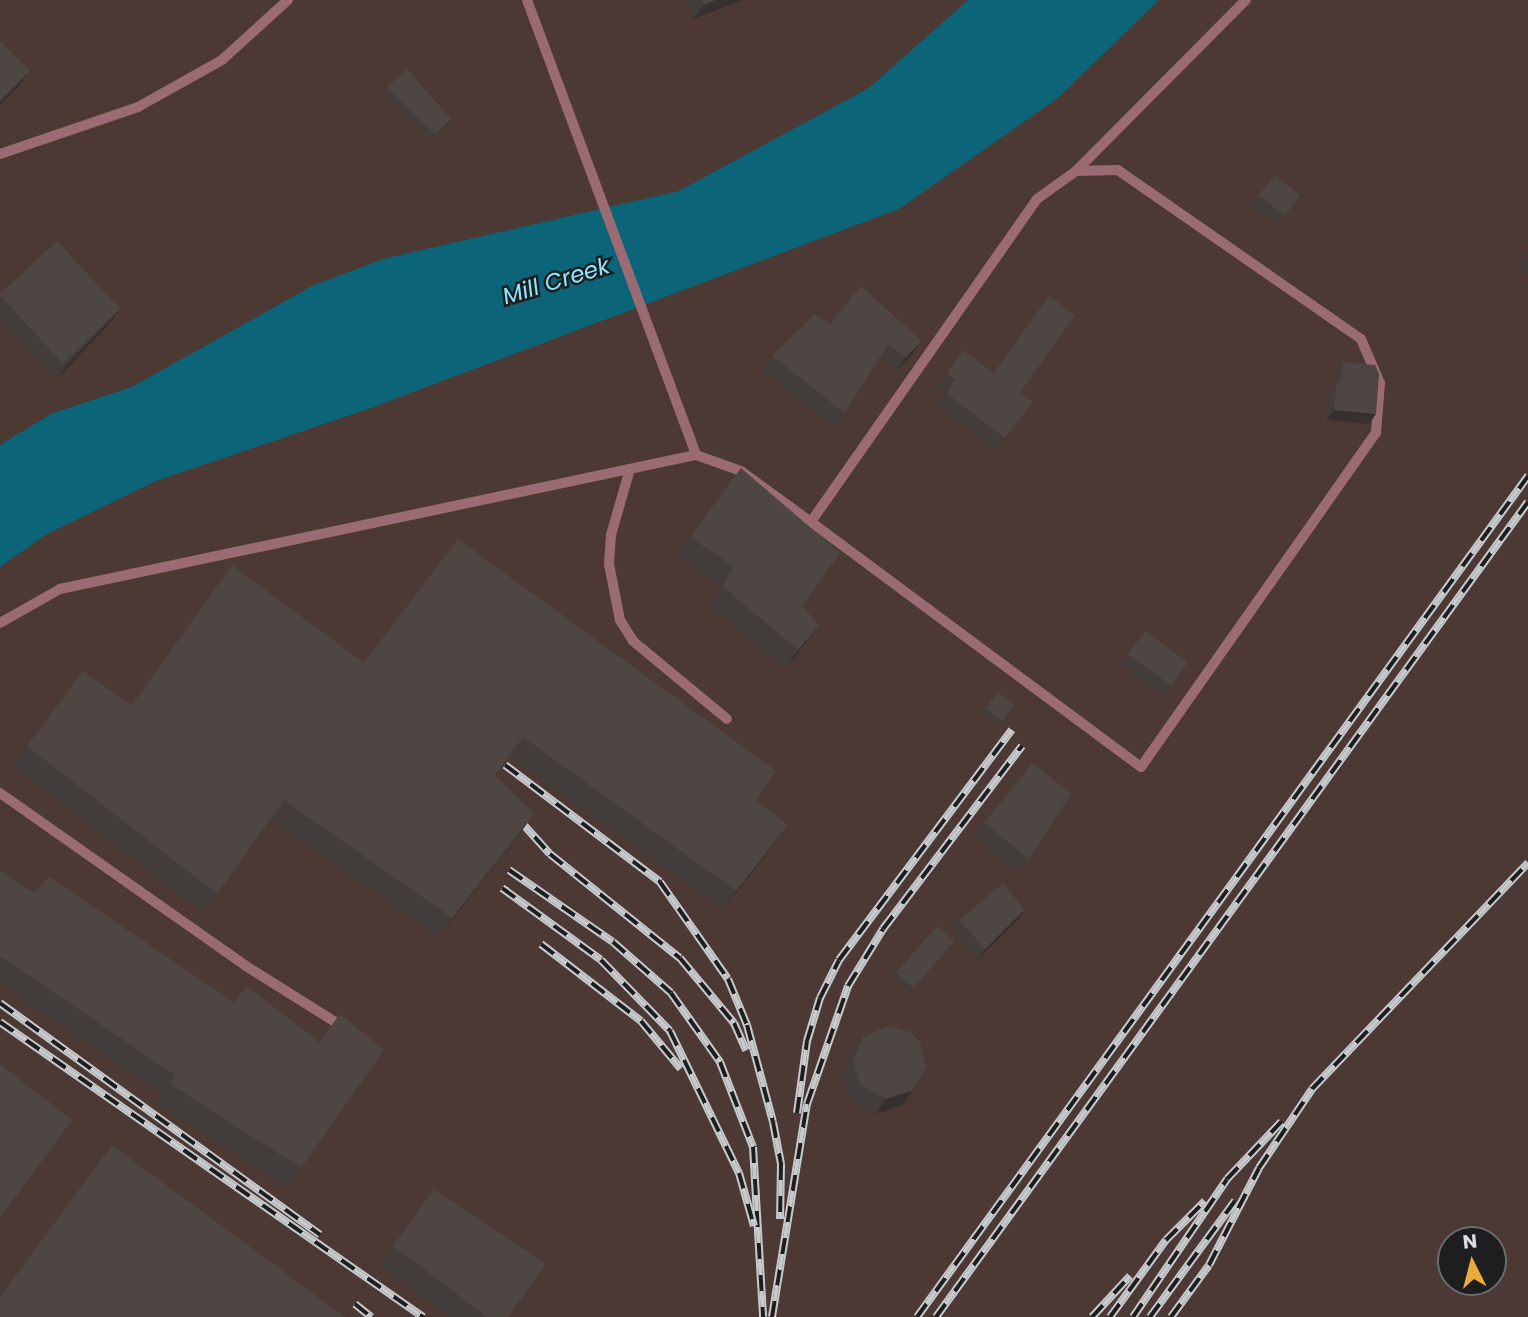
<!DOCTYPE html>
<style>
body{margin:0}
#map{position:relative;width:1528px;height:1317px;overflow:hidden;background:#33373c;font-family:Poppins,sans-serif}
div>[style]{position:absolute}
.industrial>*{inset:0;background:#4c3933}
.water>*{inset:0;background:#0b6478}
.service>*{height:10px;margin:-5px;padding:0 5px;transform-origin:5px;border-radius:5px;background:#9b6b73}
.rail>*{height:8px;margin-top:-4px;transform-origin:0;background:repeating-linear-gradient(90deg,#1c1e20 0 16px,#c7cacd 0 32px);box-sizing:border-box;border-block:2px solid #c7cacd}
.wall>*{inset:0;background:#423c3a;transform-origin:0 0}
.shaded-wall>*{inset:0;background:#36312f}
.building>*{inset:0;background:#4d4643;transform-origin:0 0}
span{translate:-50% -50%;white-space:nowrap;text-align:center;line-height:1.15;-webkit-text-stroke:5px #1c1e20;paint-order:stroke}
.water-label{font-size:23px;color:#90e5fd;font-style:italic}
.north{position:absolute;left:1437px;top:1226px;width:70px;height:70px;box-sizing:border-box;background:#1c1e20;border:2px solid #686b6d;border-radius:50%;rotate:354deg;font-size:19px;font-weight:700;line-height:28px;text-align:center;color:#dbdee1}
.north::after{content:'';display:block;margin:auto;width:24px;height:32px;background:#eaaa39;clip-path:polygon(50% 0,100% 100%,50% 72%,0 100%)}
</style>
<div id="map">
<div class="industrial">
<i style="clip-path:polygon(evenodd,0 0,1528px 0,1528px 1317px,0 1317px,0 0,1451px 1240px,1493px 1240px,1493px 1282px,1451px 1282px,1451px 1240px)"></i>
</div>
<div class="water">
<i style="clip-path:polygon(968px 0,1159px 0,1058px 98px,899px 209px,368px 409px,156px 481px,47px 534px,0 567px,0 445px,51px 414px,132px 387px,312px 286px,383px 259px,679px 191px,869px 88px)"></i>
</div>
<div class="service">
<i style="left:527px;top:0;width:485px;rotate:69.6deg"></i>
<i style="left:0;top:154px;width:146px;rotate:-18.8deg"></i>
<i style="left:138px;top:107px;width:96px;rotate:-29.2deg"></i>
<i style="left:222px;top:60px;width:89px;rotate:-42.3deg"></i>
<i style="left:1076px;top:171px;width:241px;rotate:-45.2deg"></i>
<i style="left:630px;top:469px;width:69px;rotate:106.1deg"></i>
<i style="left:611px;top:535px;width:29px;rotate:94deg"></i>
<i style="left:609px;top:564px;width:57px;rotate:78.9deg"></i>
<i style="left:620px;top:620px;width:25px;rotate:58deg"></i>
<i style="left:633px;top:641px;width:122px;rotate:39.7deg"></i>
<i style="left:0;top:623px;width:69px;rotate:-29.5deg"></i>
<i style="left:60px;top:589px;width:650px;rotate:-11.9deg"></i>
<i style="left:696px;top:455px;width:48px;rotate:19.6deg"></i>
<i style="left:741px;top:471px;width:87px;rotate:36.1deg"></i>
<i style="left:811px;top:522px;width:411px;rotate:36.6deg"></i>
<i style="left:1141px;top:767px;width:408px;rotate:-54.9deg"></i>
<i style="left:1376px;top:433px;width:50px;rotate:-85.4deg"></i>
<i style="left:1380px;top:383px;width:48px;rotate:-113.4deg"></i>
<i style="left:1361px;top:339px;width:296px;rotate:-145.2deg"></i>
<i style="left:1118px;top:170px;width:42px;rotate:178.6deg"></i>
<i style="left:1076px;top:171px;width:48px;rotate:144.3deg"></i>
<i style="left:1037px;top:199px;width:394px;rotate:125deg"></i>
<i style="left:0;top:793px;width:301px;rotate:35.1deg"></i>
<i style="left:246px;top:966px;width:117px;rotate:32.1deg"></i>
</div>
<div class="rail">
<i style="left:505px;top:765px;width:194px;rotate:37deg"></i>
<i style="left:660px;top:882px;width:118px;rotate:55deg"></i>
<i style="left:728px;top:979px;width:50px;rotate:67.6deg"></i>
<i style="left:747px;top:1025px;width:100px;rotate:75deg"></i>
<i style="left:773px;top:1122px;width:43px;rotate:79.2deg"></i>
<i style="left:781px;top:1164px;width:55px;rotate:91deg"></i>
<i style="left:513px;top:813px;width:55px;rotate:47.9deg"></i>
<i style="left:550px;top:854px;width:166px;rotate:38.7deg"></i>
<i style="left:680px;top:958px;width:85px;rotate:50.3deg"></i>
<i style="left:734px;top:1023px;width:30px;rotate:66deg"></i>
<i style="left:509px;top:870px;width:126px;rotate:34.7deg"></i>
<i style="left:613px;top:942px;width:77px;rotate:41.3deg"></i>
<i style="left:671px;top:993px;width:85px;rotate:54.6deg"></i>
<i style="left:720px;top:1062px;width:91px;rotate:68.8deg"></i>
<i style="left:753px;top:1147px;width:170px;rotate:86.6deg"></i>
<i style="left:502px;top:888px;width:122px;rotate:36deg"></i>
<i style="left:601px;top:960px;width:99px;rotate:45.8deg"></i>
<i style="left:670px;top:1031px;width:158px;rotate:64.1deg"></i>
<i style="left:739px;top:1173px;width:55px;rotate:74.2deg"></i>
<i style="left:541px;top:944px;width:126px;rotate:37.6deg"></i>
<i style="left:641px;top:1021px;width:62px;rotate:50.2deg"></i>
<i style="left:0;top:1003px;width:395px;rotate:35.9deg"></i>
<i style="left:0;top:1022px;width:516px;rotate:34.89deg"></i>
<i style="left:797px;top:1113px;width:73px;rotate:-82.1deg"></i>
<i style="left:807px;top:1041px;width:45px;rotate:-73.2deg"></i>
<i style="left:820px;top:998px;width:42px;rotate:-63.4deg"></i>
<i style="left:839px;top:960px;width:288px;rotate:-53.1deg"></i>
<i style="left:355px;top:1304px;width:21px;rotate:39deg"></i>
<i style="left:772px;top:1317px;width:216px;rotate:-80.7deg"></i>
<i style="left:807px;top:1104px;width:125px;rotate:-70.8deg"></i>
<i style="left:848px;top:986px;width:67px;rotate:-58.4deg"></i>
<i style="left:883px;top:929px;width:230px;rotate:-52.8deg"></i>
<i style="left:917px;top:1317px;width:1040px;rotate:-54deg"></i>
<i style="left:936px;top:1317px;width:1007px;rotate:-54.01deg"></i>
<i style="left:1092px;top:1317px;width:56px;rotate:-47.2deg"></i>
<i style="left:1110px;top:1317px;width:95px;rotate:-54deg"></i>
<i style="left:1166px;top:1240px;width:55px;rotate:-45deg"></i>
<i style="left:1133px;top:1317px;width:167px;rotate:-55.7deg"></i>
<i style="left:1227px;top:1179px;width:79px;rotate:-46.5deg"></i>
<i style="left:1150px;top:1317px;width:144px;rotate:-53.8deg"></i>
<i style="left:1171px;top:1317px;width:64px;rotate:-53.8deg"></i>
<i style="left:1209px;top:1265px;width:109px;rotate:-62.7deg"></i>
<i style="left:1259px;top:1168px;width:95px;rotate:-56.1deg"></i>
<i style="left:1312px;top:1089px;width:313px;rotate:-46.3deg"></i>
</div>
<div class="wall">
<i style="clip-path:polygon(686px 0,743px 0,693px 19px)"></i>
<i style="clip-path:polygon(387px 87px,451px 119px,447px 124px,431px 139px,383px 92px)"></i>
<i style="left:1275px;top:175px;width:33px;height:38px;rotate:39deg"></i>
<i style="clip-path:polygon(1528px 252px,1528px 275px,1517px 267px)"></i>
<i style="clip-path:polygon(2px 298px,120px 309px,109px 324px,57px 379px,0 321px,0 302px)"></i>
<i style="clip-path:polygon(830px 324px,922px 341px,912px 355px,896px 371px,878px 359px,835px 427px,762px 371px,772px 356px)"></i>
<i style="clip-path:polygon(963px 350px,1020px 393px,1024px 414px,996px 451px,937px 406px,946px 392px,938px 386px)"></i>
<i style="clip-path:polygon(1343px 362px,1369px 424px,1327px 420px,1330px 390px,1335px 383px,1336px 372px)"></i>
<i style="clip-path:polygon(690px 537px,802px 607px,819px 625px,805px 644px,785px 670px,709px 605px,721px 587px,677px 556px)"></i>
<i style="left:1145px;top:631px;width:53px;height:42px;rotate:36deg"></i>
<i style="clip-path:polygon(364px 663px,756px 800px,788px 825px,723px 910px,509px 756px,495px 775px,534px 814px,520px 833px,438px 937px,271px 819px,203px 913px,13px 765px,27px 746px,132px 705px)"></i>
<i style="left:998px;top:692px;width:21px;height:27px;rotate:37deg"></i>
<i style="left:984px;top:823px;width:58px;height:18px;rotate:39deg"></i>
<i style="clip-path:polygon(0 870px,34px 893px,234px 1002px,319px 1042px,384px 1050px,287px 1188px,156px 1103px,161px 1094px,0 984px)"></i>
<i style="clip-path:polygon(1024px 910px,1018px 920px,978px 959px,952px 930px,959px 920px)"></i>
<i style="clip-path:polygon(954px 941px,909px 993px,891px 975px,894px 970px)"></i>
<i style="clip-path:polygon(863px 1037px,903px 1105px,875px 1114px,851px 1101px,843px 1074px,853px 1052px)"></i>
<i style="clip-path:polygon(434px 1189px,508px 1317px,449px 1317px,380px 1265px)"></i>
</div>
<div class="shaded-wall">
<i style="clip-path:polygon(716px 0,743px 0,693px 19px,704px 5px)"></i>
<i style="clip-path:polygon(30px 71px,20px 85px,0 105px,0 101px)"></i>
<i style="clip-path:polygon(120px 309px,109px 324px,57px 379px,67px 364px)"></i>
<i style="clip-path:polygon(922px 341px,912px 355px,896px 371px,906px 357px)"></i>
<i style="clip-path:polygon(1334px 410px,1376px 414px,1369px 424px,1327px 420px)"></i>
<i style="clip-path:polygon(819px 625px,805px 644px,785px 670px,798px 650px)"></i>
<i style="clip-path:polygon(534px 814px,520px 833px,438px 937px,452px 918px)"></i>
<i style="clip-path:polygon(788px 825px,774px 844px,723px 910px,736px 891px)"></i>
<i style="clip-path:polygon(1024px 910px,1018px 920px,978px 959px,985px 949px)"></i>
<i style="clip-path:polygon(913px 1090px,903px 1105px,875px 1114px,886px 1099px)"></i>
</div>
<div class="building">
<i style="clip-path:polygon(702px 0,716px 0,704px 5px)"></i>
<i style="clip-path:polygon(0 41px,30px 71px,0 101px)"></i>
<i style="clip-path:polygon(407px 69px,451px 119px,435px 134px,387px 87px)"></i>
<i style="left:1275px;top:175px;width:33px;height:26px;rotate:39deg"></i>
<i style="left:57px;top:241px;width:93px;height:79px;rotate:47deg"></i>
<i style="clip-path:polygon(861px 286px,922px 341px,906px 357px,888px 344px,845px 413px,772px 356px,815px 314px,830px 324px)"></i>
<i style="clip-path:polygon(1049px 296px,1075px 315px,1020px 393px,1033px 402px,1005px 438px,946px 393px,955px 379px,947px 374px,963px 350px,994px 373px)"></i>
<i style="clip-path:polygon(1343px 362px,1375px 365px,1379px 374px,1376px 414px,1334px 410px,1337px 381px,1341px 381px)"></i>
<i style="clip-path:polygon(741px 468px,840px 553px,802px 606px,819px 625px,798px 650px,722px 586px,734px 567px,690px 537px)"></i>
<i style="clip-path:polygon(458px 539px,776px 771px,756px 800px,788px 825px,736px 891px,523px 737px,495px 775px,534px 814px,452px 918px,284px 800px,217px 894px,27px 746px,83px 671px,132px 705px,232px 565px,364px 663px)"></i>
<i style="left:1145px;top:631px;width:53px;height:29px;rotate:36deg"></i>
<i style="left:998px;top:692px;width:21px;height:21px;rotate:37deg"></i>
<i style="clip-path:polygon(1033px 763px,1071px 794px,1029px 859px,984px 823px)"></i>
<i style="clip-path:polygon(0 870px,34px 893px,49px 877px,234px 1002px,247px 986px,319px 1042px,340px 1014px,384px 1050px,301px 1168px,170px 1084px,175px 1075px,0 956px)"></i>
<i style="clip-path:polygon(1004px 883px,1024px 910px,985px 949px,959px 920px)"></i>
<i style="left:937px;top:926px;width:23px;height:62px;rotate:41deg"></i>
<i style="clip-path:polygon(889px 1026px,910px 1032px,920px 1041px,926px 1066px,913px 1090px,886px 1099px,861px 1086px,853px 1060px,863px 1037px)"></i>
<i style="clip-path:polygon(0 1064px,72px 1120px,0 1218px)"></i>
<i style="clip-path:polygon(112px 1145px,345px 1317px,0 1317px,0 1297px)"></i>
<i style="clip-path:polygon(434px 1189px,546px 1264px,508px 1317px,487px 1317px,393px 1246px)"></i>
</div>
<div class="water-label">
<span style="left:556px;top:281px;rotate:-17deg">Mill Creek</span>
</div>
<div class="north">N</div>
</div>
